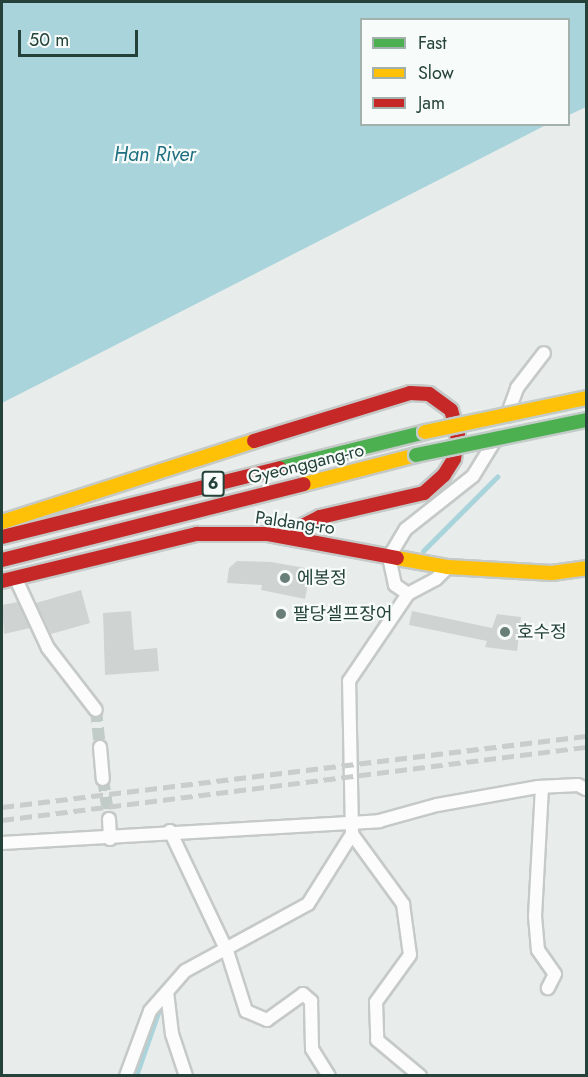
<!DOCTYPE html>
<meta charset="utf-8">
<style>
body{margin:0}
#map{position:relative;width:588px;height:1077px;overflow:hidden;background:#e8edeb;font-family:Jost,"Noto Sans KR",sans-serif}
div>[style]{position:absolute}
.water>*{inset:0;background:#a9d4db}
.stream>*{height:4.5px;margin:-2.25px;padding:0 2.25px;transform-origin:2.25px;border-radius:2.25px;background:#a9d4db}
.building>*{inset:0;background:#cfd4d2}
.street-tunnel>*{height:12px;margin-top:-6px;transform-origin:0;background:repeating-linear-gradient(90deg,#c1cbc8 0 12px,transparent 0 18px)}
.roads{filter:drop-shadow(2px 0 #c5cac8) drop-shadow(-2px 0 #c5cac8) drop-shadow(0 2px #c5cac8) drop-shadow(0 -2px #c5cac8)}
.street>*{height:12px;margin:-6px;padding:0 6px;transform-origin:6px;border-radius:6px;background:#fcfcfc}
.fast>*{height:14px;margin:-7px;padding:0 7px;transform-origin:7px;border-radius:7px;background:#4caf50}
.slow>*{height:14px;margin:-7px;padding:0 7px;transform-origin:7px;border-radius:7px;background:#ffc107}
.jam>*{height:14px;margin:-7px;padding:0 7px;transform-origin:7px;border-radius:7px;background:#c62828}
.rail>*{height:4.5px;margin-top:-2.25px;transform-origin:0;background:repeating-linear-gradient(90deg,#c9cdcc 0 12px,transparent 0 18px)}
.bridges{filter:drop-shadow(2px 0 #c3ccc9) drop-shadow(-2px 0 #c3ccc9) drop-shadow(0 2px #c3ccc9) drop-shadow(0 -2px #c3ccc9)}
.fast-bridge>*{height:14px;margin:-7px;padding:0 7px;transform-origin:7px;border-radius:7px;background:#4caf50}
.slow-bridge>*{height:14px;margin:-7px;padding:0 7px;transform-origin:7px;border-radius:7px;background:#ffc107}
.dots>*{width:16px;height:16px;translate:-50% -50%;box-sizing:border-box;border:3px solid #f7fbf9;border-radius:50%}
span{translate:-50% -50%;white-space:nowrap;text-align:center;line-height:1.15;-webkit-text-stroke:4.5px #f7fbf9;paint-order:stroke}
.shield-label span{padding:2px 4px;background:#f7fbf9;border:2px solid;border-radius:4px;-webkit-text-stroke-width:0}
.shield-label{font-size:16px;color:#24423a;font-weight:700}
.street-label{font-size:18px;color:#24423a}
.poi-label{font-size:18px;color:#24423a}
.left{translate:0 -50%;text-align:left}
.water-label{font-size:20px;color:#1c6f80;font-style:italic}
.frame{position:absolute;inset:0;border:3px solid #24423a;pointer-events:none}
.legend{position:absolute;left:360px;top:18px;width:210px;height:108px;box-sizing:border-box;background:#f7fbf9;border:2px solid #a3b1ad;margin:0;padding:8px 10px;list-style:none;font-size:18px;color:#24423a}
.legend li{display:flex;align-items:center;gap:12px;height:30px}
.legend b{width:30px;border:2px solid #a3b1ad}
.scale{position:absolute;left:18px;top:30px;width:120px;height:27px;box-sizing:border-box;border:3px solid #24423a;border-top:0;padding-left:8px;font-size:18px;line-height:21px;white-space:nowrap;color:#24423a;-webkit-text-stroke:4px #f7fbf9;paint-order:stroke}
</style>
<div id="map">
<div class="water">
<i style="clip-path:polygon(2px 2px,586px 2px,586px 107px,569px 115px,568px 20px,362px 20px,362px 124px,546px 125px,2px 403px)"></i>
</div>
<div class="stream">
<i style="left:423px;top:551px;width:105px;rotate:-45deg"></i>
<i style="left:136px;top:1076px;width:67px;rotate:-70.8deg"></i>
</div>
<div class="building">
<i style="clip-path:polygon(237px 561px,271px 562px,311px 569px,305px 599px,261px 590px,262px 585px,227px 583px,229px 568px)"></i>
<i style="clip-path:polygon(81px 590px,90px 623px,51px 634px,36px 603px)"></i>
<i style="clip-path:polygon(18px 602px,30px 628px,4px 634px,2px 605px)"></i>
<i style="clip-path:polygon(131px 611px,134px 650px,157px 648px,159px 671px,105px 675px,103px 613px)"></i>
<i style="clip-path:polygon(412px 611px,492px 628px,497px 614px,521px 617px,517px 651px,485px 647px,487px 641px,409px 625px)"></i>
</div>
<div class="street-tunnel">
<i style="left:96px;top:710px;width:37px;rotate:84deg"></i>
<i style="left:103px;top:779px;width:40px;rotate:81.5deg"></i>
</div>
<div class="roads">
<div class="street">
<i style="left:507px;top:416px;width:30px;rotate:-70deg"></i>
<i style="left:517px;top:388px;width:44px;rotate:-52.4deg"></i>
<i style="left:448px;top:567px;width:17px;rotate:135deg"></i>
<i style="left:436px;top:579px;width:32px;rotate:152deg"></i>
<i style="left:408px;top:594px;width:16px;rotate:-145deg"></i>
<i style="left:395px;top:585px;width:29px;rotate:-102deg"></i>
<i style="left:389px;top:557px;width:33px;rotate:-59deg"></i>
<i style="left:406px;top:529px;width:85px;rotate:-38.3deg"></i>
<i style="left:473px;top:476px;width:46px;rotate:-58.4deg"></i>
<i style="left:15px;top:577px;width:78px;rotate:65.1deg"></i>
<i style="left:48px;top:648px;width:78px;rotate:52.3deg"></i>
<i style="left:100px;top:747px;width:32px;rotate:85deg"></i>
<i style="left:542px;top:787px;width:129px;rotate:93.1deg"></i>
<i style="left:535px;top:916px;width:34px;rotate:85deg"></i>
<i style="left:538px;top:950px;width:29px;rotate:55deg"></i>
<i style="left:555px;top:974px;width:16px;rotate:117deg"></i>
<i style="left:109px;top:819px;width:20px;rotate:87deg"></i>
<i style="left:170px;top:831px;width:133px;rotate:64.6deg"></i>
<i style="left:227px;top:951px;width:63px;rotate:72.4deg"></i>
<i style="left:246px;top:1011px;width:23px;rotate:23deg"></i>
<i style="left:267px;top:1020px;width:44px;rotate:-35.8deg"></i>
<i style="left:303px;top:994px;width:11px;rotate:41deg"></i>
<i style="left:311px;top:1001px;width:48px;rotate:88.8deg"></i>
<i style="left:312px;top:1049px;width:32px;rotate:58deg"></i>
<i style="left:352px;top:834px;width:87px;rotate:53.9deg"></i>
<i style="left:403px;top:904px;width:51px;rotate:82.2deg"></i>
<i style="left:410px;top:955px;width:58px;rotate:125.9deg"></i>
<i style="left:376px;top:1002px;width:38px;rotate:88deg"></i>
<i style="left:377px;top:1040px;width:56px;rotate:39.9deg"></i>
<i style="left:2px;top:843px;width:378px;rotate:-3.3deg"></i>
<i style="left:379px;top:821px;width:60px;rotate:-15.4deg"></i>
<i style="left:437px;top:805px;width:103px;rotate:-10.1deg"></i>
<i style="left:538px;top:787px;width:40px;rotate:-2.9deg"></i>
<i style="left:578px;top:785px;width:9px;rotate:27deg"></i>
<i style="left:167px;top:992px;width:42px;rotate:83.2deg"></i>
<i style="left:172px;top:1034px;width:44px;rotate:71.6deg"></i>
<i style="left:126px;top:1076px;width:69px;rotate:-69.7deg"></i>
<i style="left:150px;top:1011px;width:53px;rotate:-48.8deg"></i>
<i style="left:185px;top:971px;width:140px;rotate:-28.6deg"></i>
<i style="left:308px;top:904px;width:83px;rotate:-57.8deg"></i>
<i style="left:352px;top:834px;width:153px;rotate:-91.1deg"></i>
<i style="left:349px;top:681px;width:105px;rotate:-55.9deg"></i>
</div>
<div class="fast">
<i style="left:280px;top:468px;width:149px;rotate:-13.9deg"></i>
</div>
<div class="slow">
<i style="left:304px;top:484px;width:116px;rotate:-14.5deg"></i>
<i style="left:2px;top:522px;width:265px;rotate:-17.8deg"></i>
<i style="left:397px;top:558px;width:52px;rotate:10deg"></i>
<i style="left:448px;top:567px;width:104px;rotate:3.3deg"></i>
<i style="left:552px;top:573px;width:34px;rotate:-8deg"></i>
</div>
<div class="jam">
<i style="left:254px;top:441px;width:163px;rotate:-17.1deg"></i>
<i style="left:410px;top:393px;width:19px;rotate:3deg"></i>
<i style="left:429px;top:394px;width:27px;rotate:36deg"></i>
<i style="left:451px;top:410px;width:25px;rotate:74deg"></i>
<i style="left:458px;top:434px;width:25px;rotate:99deg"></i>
<i style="left:454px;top:459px;width:19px;rotate:122deg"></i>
<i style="left:444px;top:475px;width:27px;rotate:138deg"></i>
<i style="left:424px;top:493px;width:107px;rotate:167deg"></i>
<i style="left:320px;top:517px;width:22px;rotate:153deg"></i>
<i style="left:300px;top:527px;width:13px;rotate:122deg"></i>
<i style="left:2px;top:537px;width:286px;rotate:-13.9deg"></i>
<i style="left:2px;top:560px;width:311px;rotate:-14.1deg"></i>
<i style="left:2px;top:581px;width:201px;rotate:-13.6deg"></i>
<i style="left:197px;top:534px;width:71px"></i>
<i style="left:268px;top:534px;width:131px;rotate:10.5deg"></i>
</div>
</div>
<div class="rail">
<i style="left:2px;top:807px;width:588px;rotate:-6.93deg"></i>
<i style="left:2px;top:820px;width:589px;rotate:-7.13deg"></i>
</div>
<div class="bridges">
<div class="fast-bridge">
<i style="left:416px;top:455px;width:174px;rotate:-11.6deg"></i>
</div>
<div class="slow-bridge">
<i style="left:425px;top:432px;width:165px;rotate:-11.9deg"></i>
</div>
</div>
<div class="dots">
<i style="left:285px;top:578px;background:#697e78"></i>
<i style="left:281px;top:614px;background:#697e78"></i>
<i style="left:505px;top:632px;background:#697e78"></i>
</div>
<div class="shield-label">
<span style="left:213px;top:484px">6</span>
</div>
<div class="street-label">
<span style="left:306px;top:464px;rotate:-14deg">Gyeonggang-ro</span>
<span style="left:295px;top:523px;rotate:8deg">Paldang-ro</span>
</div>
<div class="poi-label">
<span class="left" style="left:297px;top:578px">에봉정</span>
<span class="left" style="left:293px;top:614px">팔당셀프장어</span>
<span class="left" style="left:517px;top:632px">호수정</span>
</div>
<div class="water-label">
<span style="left:155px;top:154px">Han River</span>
</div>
<div class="frame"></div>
<ul class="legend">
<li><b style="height:8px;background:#4caf50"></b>Fast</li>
<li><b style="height:8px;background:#ffc107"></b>Slow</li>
<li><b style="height:8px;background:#c62828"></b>Jam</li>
</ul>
<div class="scale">50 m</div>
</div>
